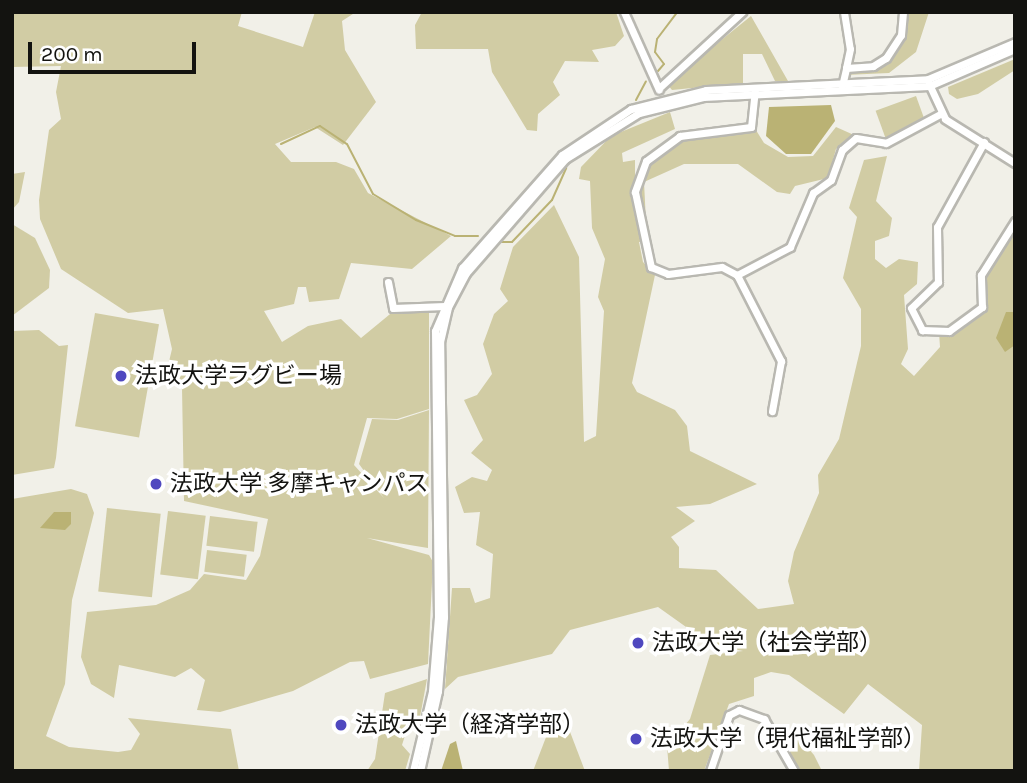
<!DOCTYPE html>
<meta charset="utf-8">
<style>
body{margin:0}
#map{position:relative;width:1027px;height:783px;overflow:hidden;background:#f1f0e8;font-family:Karla,"Noto Sans JP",sans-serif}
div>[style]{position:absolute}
.green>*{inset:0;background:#d1cca4;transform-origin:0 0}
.water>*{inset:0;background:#bab274}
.stream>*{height:2px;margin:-1px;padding:0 1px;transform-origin:1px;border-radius:1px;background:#bab274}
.roads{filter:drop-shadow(2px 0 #b9b8b1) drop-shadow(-2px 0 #b9b8b1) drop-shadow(0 2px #b9b8b1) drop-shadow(0 -2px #b9b8b1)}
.minor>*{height:7px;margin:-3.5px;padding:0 3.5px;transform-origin:3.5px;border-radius:3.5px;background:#fff}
.dots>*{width:19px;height:19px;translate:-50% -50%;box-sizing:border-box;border:4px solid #fff;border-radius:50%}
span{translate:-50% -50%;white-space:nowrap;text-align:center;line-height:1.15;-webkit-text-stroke:7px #fff;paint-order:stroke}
.poi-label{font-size:23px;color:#131310}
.left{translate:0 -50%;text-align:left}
.frame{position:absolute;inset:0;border:14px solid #131310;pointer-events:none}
.scale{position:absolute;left:28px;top:42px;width:168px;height:32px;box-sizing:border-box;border:4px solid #131310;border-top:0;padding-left:9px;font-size:21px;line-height:24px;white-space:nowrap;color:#131310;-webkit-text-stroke:5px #fff;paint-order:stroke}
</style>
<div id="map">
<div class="green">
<i style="clip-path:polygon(12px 12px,242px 12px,238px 26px,303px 47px,315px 12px,356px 12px,342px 21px,345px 50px,376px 102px,343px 145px,315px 127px,275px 144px,291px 162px,336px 162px,354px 169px,368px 193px,451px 236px,412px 269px,351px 263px,339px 299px,309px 302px,306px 287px,298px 287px,294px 304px,264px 311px,282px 342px,308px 326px,341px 319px,361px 338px,395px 310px,429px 312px,429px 409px,397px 419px,367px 418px,354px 465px,384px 498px,359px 464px,372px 419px,398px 420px,429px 410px,428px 548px,367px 538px,429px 555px,433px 562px,428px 664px,370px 679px,364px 661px,350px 662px,293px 691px,220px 712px,197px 710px,205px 680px,191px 668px,175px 677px,119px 665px,114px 698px,91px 684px,81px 657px,87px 612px,156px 605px,190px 590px,204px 574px,246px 580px,260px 556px,268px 519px,184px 501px,182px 388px,166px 374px,172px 349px,163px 309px,128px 313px,61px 269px,40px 219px,39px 200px,49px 130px,61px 119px,56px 92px,61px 66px,12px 67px)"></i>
<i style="clip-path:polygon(422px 12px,616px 12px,624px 36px,615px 46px,592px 50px,599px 62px,565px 61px,553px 82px,560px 95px,538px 114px,537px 131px,527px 130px,492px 72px,488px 49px,416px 49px,415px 25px)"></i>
<i style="clip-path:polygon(905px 12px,929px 12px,916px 52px,889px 73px,845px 75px,877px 67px,904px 34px)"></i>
<i style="clip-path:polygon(751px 16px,788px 81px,775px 81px,762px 54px,743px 54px,743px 83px,672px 90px,667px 84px)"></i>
<i style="clip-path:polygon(1015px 59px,1015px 70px,978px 94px,957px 99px,949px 94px,948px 87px)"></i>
<i style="left:916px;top:96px;width:30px;height:43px;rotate:70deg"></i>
<i style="clip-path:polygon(670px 112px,675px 129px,622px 153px,623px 162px,635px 160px,635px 175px,643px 176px,654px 159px,695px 132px,754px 127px,764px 143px,788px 157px,813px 156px,836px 127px,854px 135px,836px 149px,828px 178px,795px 186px,790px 194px,777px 192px,738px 164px,684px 164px,644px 182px,647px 241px,639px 242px,643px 262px,655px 275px,632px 383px,637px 392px,675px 410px,687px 426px,690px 451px,757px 484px,710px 504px,676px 507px,695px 521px,671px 537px,679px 547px,679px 568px,716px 570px,758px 609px,794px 604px,788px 581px,794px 552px,819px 493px,818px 475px,839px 439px,861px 346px,861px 309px,843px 278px,857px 217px,849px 208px,864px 160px,887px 156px,876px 201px,892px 218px,889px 236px,875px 241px,875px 259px,886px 268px,899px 259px,918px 262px,917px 284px,904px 295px,908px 349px,901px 364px,914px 376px,940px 347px,939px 332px,985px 309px,983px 278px,1015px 226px,1015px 771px,919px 771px,922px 725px,868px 684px,844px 714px,789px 675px,771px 672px,754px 678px,754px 696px,729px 704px,704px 771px,669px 771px,667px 746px,690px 719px,710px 655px,743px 651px,710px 644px,658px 607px,570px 630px,552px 654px,458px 677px,445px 689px,452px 588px,470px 588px,475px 603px,490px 598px,493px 554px,476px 545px,480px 512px,464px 513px,455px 487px,472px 477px,487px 481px,492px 470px,471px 453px,483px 440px,464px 400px,477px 395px,492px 374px,483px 344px,494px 314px,508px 301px,500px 289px,513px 247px,554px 205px,579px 257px,584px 442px,596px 436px,604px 311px,598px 297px,605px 259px,592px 228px,590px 181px,579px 179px,581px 167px,611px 136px)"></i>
<i style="clip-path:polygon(25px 172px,19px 202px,12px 210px,12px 174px)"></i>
<i style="clip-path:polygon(12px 224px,35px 238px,50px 270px,49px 288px,12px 316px)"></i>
<i style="left:95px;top:313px;width:65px;height:115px;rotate:10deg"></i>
<i style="clip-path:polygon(39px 330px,59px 346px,68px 345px,56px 458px,54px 468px,12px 475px,12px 331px)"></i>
<i style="clip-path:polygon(71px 489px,87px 494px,94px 513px,72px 600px,65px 684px,46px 736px,69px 747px,118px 752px,131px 750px,140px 734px,128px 718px,231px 729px,239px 771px,12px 771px,12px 499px)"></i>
<i style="left:107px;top:508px;width:54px;height:84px;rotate:6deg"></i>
<i style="left:168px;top:511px;width:38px;height:64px;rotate:7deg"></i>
<i style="left:210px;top:516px;width:48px;height:30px;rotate:7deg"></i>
<i style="left:207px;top:550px;width:40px;height:22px;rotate:7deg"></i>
<i style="clip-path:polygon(427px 679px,420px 717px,409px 723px,402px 745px,410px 754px,405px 771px,367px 771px,375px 759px,385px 693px)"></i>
<i style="clip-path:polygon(567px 724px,585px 771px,533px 771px,548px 732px)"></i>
<i style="clip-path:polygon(800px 739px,814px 755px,822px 771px,801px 771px,786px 747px)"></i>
</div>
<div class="water">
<i style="clip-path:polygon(831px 105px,835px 121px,811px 154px,786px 154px,766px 136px,769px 107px)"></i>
<i style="clip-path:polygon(1006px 312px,1015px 312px,1015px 345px,1005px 352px,996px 338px)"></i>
<i style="clip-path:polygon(54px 512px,71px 512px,71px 524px,65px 530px,40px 528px)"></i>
<i style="clip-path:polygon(456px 741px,463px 771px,441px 771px,450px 744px)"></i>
</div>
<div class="stream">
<i style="left:658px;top:71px;width:9px;rotate:-49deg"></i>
<i style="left:664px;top:64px;width:15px;rotate:-127deg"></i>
<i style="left:655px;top:52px;width:13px;rotate:-81deg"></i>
<i style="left:657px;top:39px;width:34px;rotate:-53deg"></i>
<i style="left:636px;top:100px;width:21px;rotate:-62deg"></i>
<i style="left:281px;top:144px;width:43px;rotate:-24.8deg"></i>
<i style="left:320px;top:126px;width:32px;rotate:34deg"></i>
<i style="left:347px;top:144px;width:56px;rotate:62.5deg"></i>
<i style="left:373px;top:194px;width:50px;rotate:31.2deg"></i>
<i style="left:416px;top:220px;width:42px;rotate:22.3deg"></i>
<i style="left:455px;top:236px;width:23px"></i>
<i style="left:501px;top:242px;width:11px"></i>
<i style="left:512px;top:242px;width:58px;rotate:-46.4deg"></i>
<i style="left:552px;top:200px;width:35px;rotate:-66deg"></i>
</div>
<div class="roads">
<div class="minor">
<i style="left:624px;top:12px;width:85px;rotate:65.8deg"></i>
<i style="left:844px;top:12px;width:37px;rotate:81deg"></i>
<i style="left:850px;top:49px;width:19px;rotate:102deg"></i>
<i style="left:929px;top:84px;width:38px;rotate:65deg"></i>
<i style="left:945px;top:119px;width:83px;rotate:32.2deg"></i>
<i style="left:842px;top:86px;width:18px;rotate:-77deg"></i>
<i style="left:846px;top:68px;width:27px;rotate:-4deg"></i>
<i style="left:873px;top:66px;width:15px;rotate:-32deg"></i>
<i style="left:886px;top:58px;width:27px;rotate:-57deg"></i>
<i style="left:901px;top:35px;width:23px;rotate:-85deg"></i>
<i style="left:659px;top:88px;width:113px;rotate:-42.5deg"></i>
<i style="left:755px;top:89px;width:38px;rotate:96deg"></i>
<i style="left:751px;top:127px;width:72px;rotate:172.8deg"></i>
<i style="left:680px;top:136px;width:42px;rotate:143.7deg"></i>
<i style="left:646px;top:161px;width:33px;rotate:110deg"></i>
<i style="left:635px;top:192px;width:77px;rotate:78deg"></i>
<i style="left:651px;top:267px;width:18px;rotate:22deg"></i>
<i style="left:668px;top:274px;width:54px;rotate:-7.4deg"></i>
<i style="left:722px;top:267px;width:17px;rotate:28deg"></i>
<i style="left:737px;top:275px;width:97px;rotate:62.9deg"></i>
<i style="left:781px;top:361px;width:51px;rotate:100.2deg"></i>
<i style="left:984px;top:142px;width:97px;rotate:118.9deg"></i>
<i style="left:937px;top:227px;width:55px;rotate:89deg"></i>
<i style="left:938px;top:282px;width:37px;rotate:136deg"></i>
<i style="left:911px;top:308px;width:25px;rotate:63deg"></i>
<i style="left:922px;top:330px;width:27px;rotate:2deg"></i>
<i style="left:949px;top:331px;width:41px;rotate:-36deg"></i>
<i style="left:982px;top:307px;width:32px;rotate:-92deg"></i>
<i style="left:981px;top:275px;width:64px;rotate:-57.8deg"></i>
<i style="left:737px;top:275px;width:60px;rotate:-27.8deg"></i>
<i style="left:790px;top:247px;width:59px;rotate:-66.9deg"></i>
<i style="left:813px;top:193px;width:22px;rotate:-36deg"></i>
<i style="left:831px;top:180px;width:32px;rotate:-70deg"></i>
<i style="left:842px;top:150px;width:18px;rotate:-41deg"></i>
<i style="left:856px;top:138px;width:30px;rotate:9deg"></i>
<i style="left:886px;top:143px;width:61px;rotate:-28.2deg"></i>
<i style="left:388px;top:282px;width:26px;rotate:79deg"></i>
<i style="left:393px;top:308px;width:52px;rotate:-2.2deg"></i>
<i style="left:413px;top:771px;width:82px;rotate:-76.6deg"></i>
<i style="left:432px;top:691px;width:74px;rotate:-85.4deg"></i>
<i style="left:438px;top:617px;width:286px;rotate:-90.6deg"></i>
<i style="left:435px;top:331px;width:69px;rotate:-66.8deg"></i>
<i style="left:462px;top:268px;width:151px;rotate:-48.5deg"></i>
<i style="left:562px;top:155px;width:83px;rotate:-33.7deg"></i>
<i style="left:631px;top:109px;width:77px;rotate:-14.2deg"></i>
<i style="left:706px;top:90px;width:222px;rotate:-2.8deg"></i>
<i style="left:928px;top:79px;width:95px;rotate:-23deg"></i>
<i style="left:420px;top:771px;width:82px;rotate:-77.3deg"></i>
<i style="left:438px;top:691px;width:74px;rotate:-85.4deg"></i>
<i style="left:444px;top:617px;width:275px;rotate:-90.8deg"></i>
<i style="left:440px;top:342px;width:36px;rotate:-77deg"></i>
<i style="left:448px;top:307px;width:38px;rotate:-62deg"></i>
<i style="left:466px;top:273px;width:151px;rotate:-49deg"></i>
<i style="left:565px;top:159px;width:87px;rotate:-31.9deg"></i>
<i style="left:639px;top:113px;width:66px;rotate:-14deg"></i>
<i style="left:703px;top:97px;width:226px;rotate:-2.8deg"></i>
<i style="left:929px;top:86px;width:94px;rotate:-23.3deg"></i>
<i style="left:710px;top:771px;width:59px;rotate:-71.3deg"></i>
<i style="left:729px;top:715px;width:11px;rotate:-27deg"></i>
<i style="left:739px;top:710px;width:27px;rotate:20deg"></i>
<i style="left:764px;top:719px;width:60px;rotate:60deg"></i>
</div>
</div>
<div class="dots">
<i style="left:121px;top:376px;background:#4f48bf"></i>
<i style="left:156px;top:484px;background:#4f48bf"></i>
<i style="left:638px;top:643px;background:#4f48bf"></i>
<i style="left:341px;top:725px;background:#4f48bf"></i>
<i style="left:636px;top:739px;background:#4f48bf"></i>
</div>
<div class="poi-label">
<span class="left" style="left:135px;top:376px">法政大学ラグビー場</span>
<span class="left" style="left:170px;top:484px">法政大学 多摩キャンパス</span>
<span class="left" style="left:652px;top:643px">法政大学（社会学部）</span>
<span class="left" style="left:355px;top:725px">法政大学（経済学部）</span>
<span class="left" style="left:650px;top:739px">法政大学（現代福祉学部）</span>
</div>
<div class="frame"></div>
<div class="scale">200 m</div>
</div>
